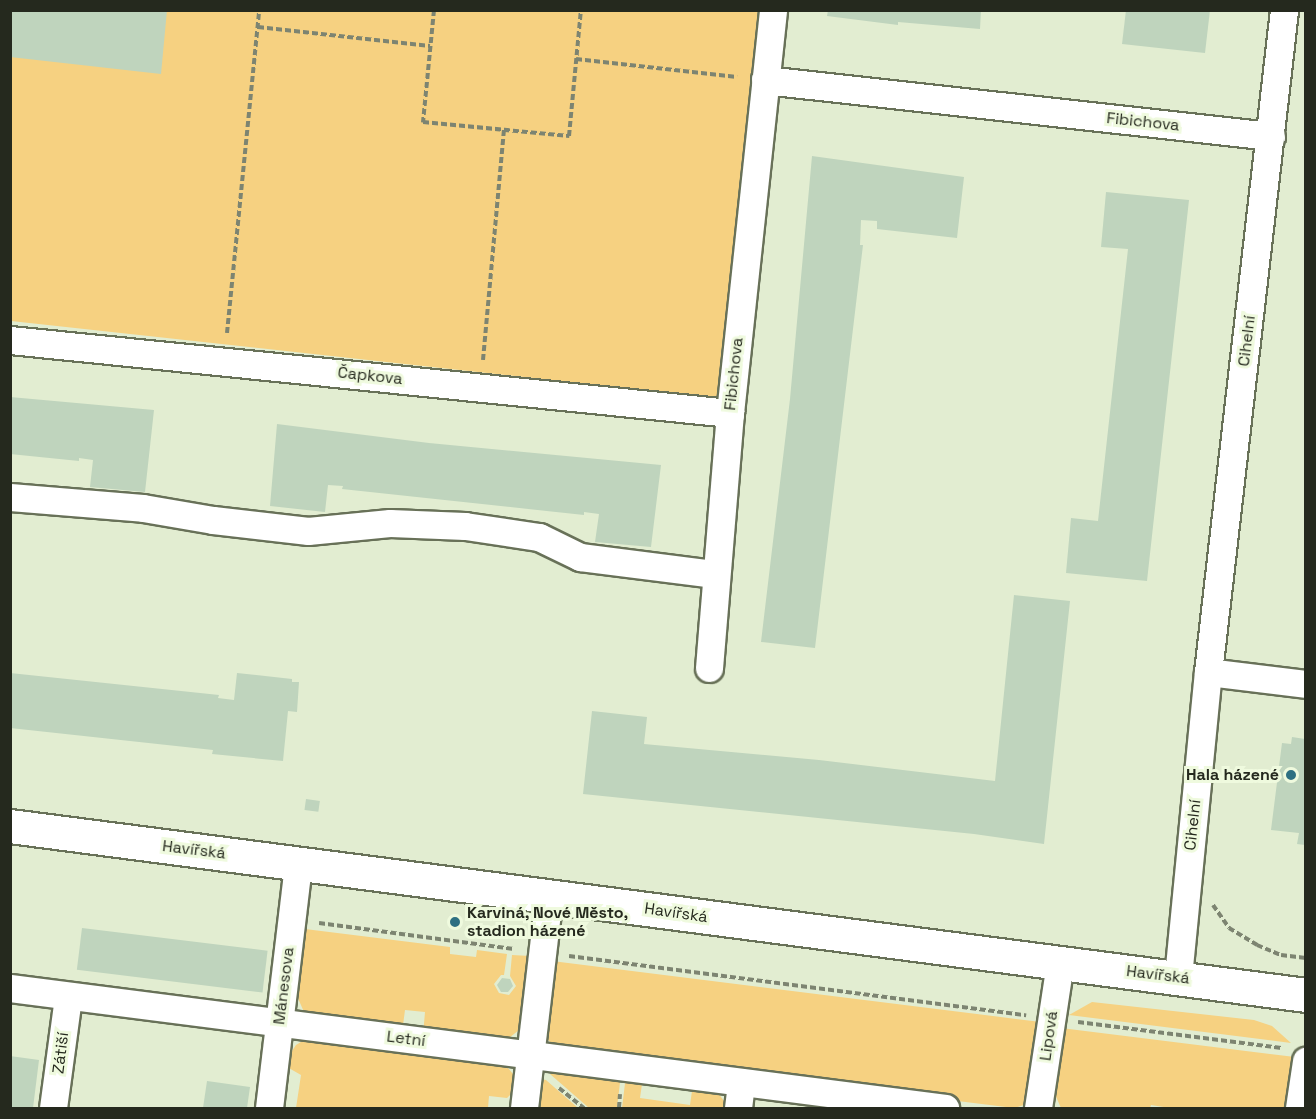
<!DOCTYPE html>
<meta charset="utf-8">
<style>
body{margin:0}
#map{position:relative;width:1316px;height:1119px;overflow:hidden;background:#e2edd1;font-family:"Space Grotesk",sans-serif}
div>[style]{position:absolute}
.green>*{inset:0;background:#f6d181}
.building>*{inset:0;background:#bfd4bd;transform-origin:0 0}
.path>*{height:4px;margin-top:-2px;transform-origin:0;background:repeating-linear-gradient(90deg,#7d8471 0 6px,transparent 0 9px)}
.roads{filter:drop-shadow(2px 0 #687158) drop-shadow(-2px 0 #687158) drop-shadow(0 2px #687158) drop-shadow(0 -2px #687158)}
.street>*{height:27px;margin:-13.5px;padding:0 13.5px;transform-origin:13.5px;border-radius:13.5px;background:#fff}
.secondary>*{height:33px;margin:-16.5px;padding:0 16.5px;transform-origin:16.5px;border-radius:16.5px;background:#fff}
.dots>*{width:16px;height:16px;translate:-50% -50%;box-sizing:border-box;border:3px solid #effade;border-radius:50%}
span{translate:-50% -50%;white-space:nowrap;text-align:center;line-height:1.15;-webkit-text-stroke:6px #effade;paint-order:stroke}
.street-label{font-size:16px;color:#25291e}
.poi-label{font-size:16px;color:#25291e;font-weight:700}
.right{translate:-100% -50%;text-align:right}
.left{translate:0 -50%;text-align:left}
.frame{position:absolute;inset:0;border:12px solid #25291e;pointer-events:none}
</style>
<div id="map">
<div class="green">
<i style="clip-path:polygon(11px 11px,758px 11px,717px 398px,11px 321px)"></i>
<i style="clip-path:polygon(305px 929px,450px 947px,450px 954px,476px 957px,477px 950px,507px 954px,504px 975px,501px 975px,494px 984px,499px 993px,509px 995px,516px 986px,510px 976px,512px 955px,530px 956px,522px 1022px,519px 1030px,504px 1042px,423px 1035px,425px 1012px,405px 1010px,402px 1033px,304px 1012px,297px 996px)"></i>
<i style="clip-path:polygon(552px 961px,1041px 1022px,1027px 1104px,1014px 1108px,562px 1052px,548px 1040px,544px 1028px)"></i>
<i style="clip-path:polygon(1092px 1002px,1254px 1020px,1272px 1026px,1291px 1043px,1069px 1015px)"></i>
<i style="clip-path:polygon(1061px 1028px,1295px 1057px,1289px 1108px,1170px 1108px,1151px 1105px,1150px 1108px,1061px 1108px,1054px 1092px)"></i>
<i style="clip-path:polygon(309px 1037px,503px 1062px,513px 1074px,514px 1091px,507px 1098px,489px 1096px,488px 1108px,296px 1108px,301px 1075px,287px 1067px,288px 1057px,296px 1045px)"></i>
<i style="clip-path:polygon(555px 1069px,621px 1074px,617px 1108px,589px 1108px,550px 1074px)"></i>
<i style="clip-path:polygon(626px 1075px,643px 1077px,640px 1098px,690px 1105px,693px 1084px,716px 1090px,729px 1108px,622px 1108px)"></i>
<i style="clip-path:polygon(540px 1079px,546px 1080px,578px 1108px,532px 1108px)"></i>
</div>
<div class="building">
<i style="clip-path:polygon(10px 10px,167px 10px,161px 74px,10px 57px)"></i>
<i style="clip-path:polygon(828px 10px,981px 10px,980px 29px,898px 22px,898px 25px,827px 16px)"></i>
<i style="clip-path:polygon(1126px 10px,1210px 10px,1205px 53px,1122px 44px)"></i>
<i style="clip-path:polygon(812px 156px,964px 177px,957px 238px,877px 229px,877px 221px,861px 220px,860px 245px,863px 245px,815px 648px,761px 642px,790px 399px)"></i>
<i style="clip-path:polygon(1106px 192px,1189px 200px,1147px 581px,1066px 573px,1071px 518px,1098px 521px,1128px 249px,1101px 247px)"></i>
<i style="clip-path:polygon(10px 397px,154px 410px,145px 492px,90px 487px,93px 460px,79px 458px,79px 461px,10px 454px)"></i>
<i style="clip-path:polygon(277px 424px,429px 443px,661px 465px,651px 547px,595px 542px,599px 514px,584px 512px,584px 515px,342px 489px,343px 486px,328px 485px,325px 512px,270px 506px)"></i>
<i style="clip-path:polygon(1014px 595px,1070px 601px,1044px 844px,974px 834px,583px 794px,592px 711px,647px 717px,644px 744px,819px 760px,995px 781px)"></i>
<i style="clip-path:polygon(10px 673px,219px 695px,218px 698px,234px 700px,237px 673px,292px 679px,292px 682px,299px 682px,297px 712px,288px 711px,283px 761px,212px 754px,213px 750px,10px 728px)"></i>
<i style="clip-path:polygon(1292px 737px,1305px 739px,1305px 845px,1297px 844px,1299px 833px,1271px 830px,1282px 743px,1291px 744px)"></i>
<i style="left:306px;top:799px;width:14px;height:11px;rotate:8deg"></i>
<i style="left:82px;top:928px;width:187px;height:42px;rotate:7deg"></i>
<i style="clip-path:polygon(502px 978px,510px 979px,513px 986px,508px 992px,501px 992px,497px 985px)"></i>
<i style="clip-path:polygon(10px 1056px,39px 1060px,33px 1108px,10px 1108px)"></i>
<i style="clip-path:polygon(207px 1081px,250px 1087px,247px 1108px,203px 1108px)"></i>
</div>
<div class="path">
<i style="left:434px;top:10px;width:113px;rotate:95.6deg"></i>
<i style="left:423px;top:122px;width:147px;rotate:5.5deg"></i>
<i style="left:569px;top:136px;width:127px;rotate:-84.6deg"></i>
<i style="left:258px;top:27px;width:173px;rotate:6.3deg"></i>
<i style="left:576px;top:59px;width:162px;rotate:6.4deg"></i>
<i style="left:227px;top:333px;width:325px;rotate:-84.3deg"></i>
<i style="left:483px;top:360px;width:231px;rotate:-84.8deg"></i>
<i style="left:1213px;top:905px;width:28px;rotate:55deg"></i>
<i style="left:1229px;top:928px;width:33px;rotate:31deg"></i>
<i style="left:1257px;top:945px;width:26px;rotate:23deg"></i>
<i style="left:1281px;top:955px;width:25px;rotate:7deg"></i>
<i style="left:319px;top:923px;width:197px;rotate:7.6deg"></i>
<i style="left:569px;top:956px;width:461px;rotate:7.4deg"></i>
<i style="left:1078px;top:1022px;width:205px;rotate:7.3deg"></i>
<i style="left:559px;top:1088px;width:32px;rotate:39deg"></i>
<i style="left:619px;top:1108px;width:14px;rotate:-86deg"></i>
</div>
<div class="roads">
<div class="street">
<i style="left:765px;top:80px;width:509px;rotate:6.32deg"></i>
<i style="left:10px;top:340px;width:724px;rotate:5.79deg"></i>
<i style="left:10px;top:497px;width:133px;rotate:4.7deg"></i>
<i style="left:143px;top:508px;width:71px;rotate:9.7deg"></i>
<i style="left:213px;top:520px;width:96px;rotate:6.6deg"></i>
<i style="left:308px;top:531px;width:82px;rotate:-5.6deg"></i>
<i style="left:390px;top:523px;width:75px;rotate:2.3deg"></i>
<i style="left:465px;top:526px;width:75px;rotate:8.5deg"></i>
<i style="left:539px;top:537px;width:46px;rotate:26deg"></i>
<i style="left:580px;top:557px;width:136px;rotate:7.2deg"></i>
<i style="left:709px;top:668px;width:256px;rotate:-85.3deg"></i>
<i style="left:730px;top:413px;width:405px;rotate:-83.9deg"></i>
<i style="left:1208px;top:672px;width:99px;rotate:7deg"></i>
<i style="left:1178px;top:977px;width:306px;rotate:-84.4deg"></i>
<i style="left:1208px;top:672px;width:666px;rotate:-83.45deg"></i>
<i style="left:10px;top:988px;width:943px;rotate:7.31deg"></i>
<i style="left:53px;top:1108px;width:112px;rotate:-82.3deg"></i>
<i style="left:269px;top:1108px;width:247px;rotate:-83.2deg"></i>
<i style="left:524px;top:1108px;width:213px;rotate:-83.3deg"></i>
<i style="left:738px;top:1108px;width:26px;rotate:-83deg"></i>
<i style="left:1038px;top:1108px;width:147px;rotate:-81.4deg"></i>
<i style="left:1299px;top:1108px;width:48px;rotate:-81.5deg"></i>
</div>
<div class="secondary">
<i style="left:10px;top:826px;width:1307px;rotate:7.43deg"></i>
</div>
</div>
<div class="dots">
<i style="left:1291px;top:775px;background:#2e7082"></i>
<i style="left:455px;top:922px;background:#2e7082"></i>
</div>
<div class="street-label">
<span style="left:1143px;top:122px;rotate:6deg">Fibichova</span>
<span style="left:1247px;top:341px;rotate:-83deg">Cihelní</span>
<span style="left:734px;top:374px;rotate:-84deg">Fibichova</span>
<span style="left:370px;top:376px;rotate:6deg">Čapkova</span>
<span style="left:1193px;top:825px;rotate:-84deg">Cihelní</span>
<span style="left:194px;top:850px;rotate:7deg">Havířská</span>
<span style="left:676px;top:913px;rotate:8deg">Havířská</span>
<span style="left:1158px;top:975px;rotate:7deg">Havířská</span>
<span style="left:284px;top:986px;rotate:-83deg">Mánesova</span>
<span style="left:1049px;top:1036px;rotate:-82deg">Lipová</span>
<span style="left:406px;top:1039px;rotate:7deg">Letní</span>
<span style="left:61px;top:1053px;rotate:-83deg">Zátiší</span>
</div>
<div class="poi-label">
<span class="right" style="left:1279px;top:775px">Hala házené</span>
<span class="left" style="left:467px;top:922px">Karviná, Nové Město,<br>stadion házené</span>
</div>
<div class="frame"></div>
</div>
